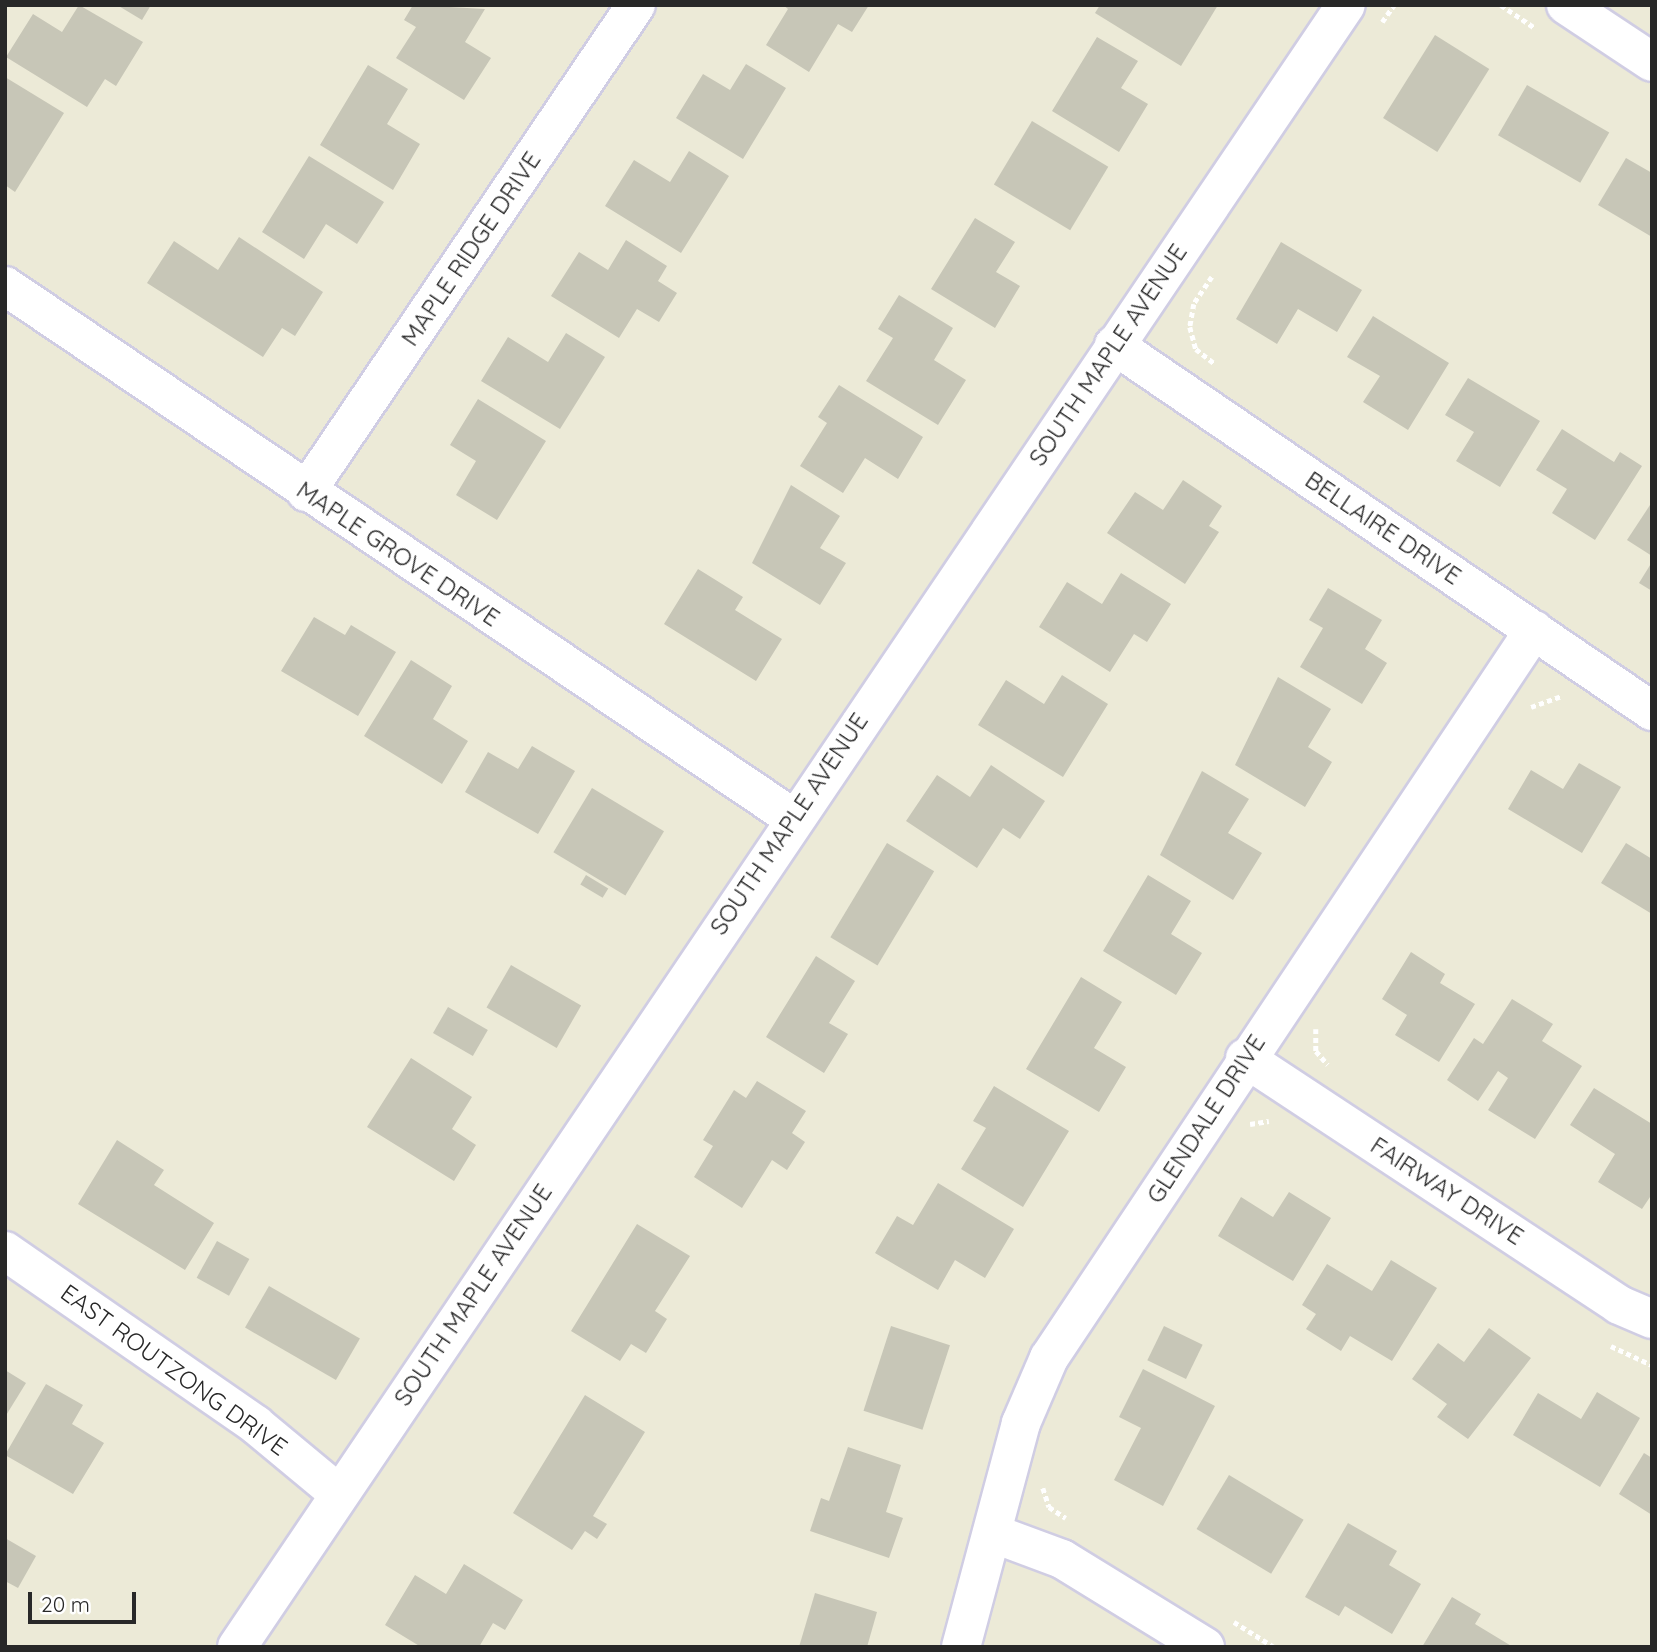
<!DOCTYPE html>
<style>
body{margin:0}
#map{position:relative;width:1657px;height:1652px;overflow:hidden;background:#ecead7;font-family:Quicksand,sans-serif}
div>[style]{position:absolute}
.building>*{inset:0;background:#c7c6b7;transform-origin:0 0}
.path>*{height:4.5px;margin-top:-2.25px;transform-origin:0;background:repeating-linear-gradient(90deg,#fff 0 5px,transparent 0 8.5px)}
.roads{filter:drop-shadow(2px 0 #d0cde3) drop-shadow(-2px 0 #d0cde3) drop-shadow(0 2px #d0cde3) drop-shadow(0 -2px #d0cde3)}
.street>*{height:38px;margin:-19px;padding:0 19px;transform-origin:19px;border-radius:19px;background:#fff}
.secondary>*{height:38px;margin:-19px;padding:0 19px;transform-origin:19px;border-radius:19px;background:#fff}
span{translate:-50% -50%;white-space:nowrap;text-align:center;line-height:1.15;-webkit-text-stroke:5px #fff;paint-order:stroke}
.street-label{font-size:24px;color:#282828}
.frame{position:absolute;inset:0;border:7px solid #282828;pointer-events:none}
.scale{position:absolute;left:28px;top:1592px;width:108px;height:32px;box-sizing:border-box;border:4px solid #282828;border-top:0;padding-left:9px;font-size:21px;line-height:24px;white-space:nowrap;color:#282828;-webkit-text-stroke:5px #fff;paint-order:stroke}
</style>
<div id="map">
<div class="building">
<i style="clip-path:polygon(79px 5px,143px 42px,116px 86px,105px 79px,87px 107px,6px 57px,33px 14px,62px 32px)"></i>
<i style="clip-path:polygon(117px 5px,151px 5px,142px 20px)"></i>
<i style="clip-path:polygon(413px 5px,485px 9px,465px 42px,491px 58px,464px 100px,396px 58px,416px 27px,404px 20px)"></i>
<i style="clip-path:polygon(783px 5px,869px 5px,852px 32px,838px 24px,809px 72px,766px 45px,788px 9px)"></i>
<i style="clip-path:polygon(1100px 5px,1218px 5px,1181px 66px,1095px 13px)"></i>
<i style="left:1435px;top:35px;width:64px;height:98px;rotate:32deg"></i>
<i style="clip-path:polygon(1097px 37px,1138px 61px,1121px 88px,1148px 104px,1119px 152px,1052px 111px)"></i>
<i style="clip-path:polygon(746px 64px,786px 88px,743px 159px,676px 118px,703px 74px,730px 90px)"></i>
<i style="clip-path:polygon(368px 65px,408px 89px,387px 124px,420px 144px,393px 190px,320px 145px)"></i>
<i style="clip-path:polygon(5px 77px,64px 113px,15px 192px,5px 185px)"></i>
<i style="left:1527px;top:85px;width:95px;height:58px;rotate:30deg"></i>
<i style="left:1032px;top:121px;width:89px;height:74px;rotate:31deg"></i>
<i style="clip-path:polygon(689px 151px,729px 176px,681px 253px,605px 206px,634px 160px,670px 182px)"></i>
<i style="clip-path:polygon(309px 156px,384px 202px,357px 244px,326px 224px,304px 259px,262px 232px)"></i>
<i style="clip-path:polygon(1626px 158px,1652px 173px,1652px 237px,1598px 205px)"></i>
<i style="clip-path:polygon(975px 218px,1015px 242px,996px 272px,1020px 286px,995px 328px,931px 289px)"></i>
<i style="clip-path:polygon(239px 237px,323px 292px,295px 336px,282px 328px,263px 357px,147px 283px,174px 241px,218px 270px)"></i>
<i style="clip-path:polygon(626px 240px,667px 266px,658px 281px,677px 293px,659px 322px,637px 309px,619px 338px,551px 296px,579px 252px,608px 270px)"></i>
<i style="clip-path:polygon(1281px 242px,1362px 290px,1337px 332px,1298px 309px,1277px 344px,1236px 319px)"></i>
<i style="clip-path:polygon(899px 295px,953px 328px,934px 360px,966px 380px,938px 425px,866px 381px,893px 338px,878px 329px)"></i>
<i style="clip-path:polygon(1373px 316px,1449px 363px,1408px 430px,1363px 402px,1380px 376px,1347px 357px)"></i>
<i style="clip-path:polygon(566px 333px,605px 357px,560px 429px,481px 381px,508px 337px,548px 362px)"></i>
<i style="clip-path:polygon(1468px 378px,1540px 421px,1500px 487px,1456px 461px,1474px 432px,1445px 415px)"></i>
<i style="clip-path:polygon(839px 385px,923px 437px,898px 479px,865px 458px,843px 493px,800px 466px,827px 423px,818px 417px)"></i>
<i style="clip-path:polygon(478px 399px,546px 441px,497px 520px,456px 495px,476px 461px,450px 445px)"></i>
<i style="clip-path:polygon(1562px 429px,1614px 462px,1620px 452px,1642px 466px,1595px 540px,1552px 513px,1567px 489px,1536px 470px)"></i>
<i style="clip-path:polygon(1183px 480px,1222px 506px,1209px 526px,1219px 532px,1185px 584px,1107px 533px,1135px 492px,1163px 510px)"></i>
<i style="clip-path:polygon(791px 485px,840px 516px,820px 548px,846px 563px,820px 605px,752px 563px)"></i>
<i style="clip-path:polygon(1652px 502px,1652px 556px,1627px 540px)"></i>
<i style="clip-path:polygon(1652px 562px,1652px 591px,1639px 583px)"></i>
<i style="clip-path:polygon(698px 569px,743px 597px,735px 610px,782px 639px,756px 681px,664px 624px)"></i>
<i style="clip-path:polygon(1121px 573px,1171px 604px,1147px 642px,1134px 634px,1110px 672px,1039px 627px,1067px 582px,1102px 604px)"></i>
<i style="clip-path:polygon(1328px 588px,1382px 620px,1365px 649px,1387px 663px,1362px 704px,1300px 667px,1323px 628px,1309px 620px)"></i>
<i style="clip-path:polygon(314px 617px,345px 635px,351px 625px,396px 652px,358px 716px,281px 671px)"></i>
<i style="clip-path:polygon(411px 660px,452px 686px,433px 719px,468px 741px,442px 784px,364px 736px)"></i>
<i style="clip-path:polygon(1062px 675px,1108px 704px,1063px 777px,978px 725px,1006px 680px,1044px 704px)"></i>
<i style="clip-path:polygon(1278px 677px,1331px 709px,1308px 747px,1332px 762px,1305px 807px,1235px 765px)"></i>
<i style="clip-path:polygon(532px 746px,575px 771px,538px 834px,465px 792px,488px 752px,518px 769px)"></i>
<i style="clip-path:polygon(1579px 763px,1621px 787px,1582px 853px,1508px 809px,1531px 770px,1563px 789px)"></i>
<i style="clip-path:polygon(991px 765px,1045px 801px,1020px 839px,1003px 828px,977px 868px,906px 821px,937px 775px,970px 797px)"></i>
<i style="clip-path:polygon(1202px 771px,1249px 799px,1228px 833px,1262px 853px,1233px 900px,1160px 855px)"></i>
<i style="left:592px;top:788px;width:84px;height:75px;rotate:31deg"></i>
<i style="left:887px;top:843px;width:55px;height:110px;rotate:31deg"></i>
<i style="clip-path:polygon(1626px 843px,1652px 859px,1652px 914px,1601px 883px)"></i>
<i style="left:586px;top:875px;width:26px;height:11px;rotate:31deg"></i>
<i style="clip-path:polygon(1148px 875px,1191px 901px,1171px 934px,1202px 953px,1176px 995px,1103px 951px)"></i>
<i style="clip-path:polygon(1411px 952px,1445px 974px,1440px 983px,1475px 1004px,1439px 1062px,1395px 1035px,1407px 1015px,1382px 999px)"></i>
<i style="clip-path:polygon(816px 956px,855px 981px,829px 1023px,848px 1034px,824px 1073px,766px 1037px)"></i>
<i style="left:511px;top:965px;width:81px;height:49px;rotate:30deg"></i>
<i style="clip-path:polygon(1081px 977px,1122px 1002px,1094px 1048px,1126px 1067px,1099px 1112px,1026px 1069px)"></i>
<i style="clip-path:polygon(1512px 999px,1553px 1024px,1542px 1041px,1582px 1066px,1535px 1139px,1488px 1110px,1508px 1078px,1498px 1071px,1478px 1101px,1447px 1080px,1474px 1038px,1483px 1044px)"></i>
<i style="left:448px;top:1007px;width:46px;height:30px;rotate:30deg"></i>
<i style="clip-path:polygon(411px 1058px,472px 1097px,452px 1129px,476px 1145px,454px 1181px,367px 1127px)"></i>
<i style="clip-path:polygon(757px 1081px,806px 1111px,792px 1133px,805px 1142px,787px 1170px,772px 1160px,742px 1208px,694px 1177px,713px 1146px,703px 1140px,734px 1090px,746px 1098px)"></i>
<i style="clip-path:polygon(994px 1086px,1069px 1131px,1023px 1207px,961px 1169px,986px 1128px,973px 1121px)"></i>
<i style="clip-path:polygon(1594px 1088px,1652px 1124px,1652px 1194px,1642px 1209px,1598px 1182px,1615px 1154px,1570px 1125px)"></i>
<i style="clip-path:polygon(117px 1140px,164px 1170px,154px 1185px,214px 1223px,185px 1270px,78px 1204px)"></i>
<i style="clip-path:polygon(938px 1183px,1014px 1229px,985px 1278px,955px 1260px,938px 1290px,875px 1253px,897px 1216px,913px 1225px)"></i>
<i style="clip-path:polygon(1289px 1192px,1331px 1218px,1293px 1281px,1218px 1236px,1241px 1197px,1273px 1217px)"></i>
<i style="clip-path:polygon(637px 1224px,690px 1256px,655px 1311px,667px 1319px,646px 1353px,631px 1344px,620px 1361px,571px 1331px)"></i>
<i style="left:217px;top:1241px;width:37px;height:42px;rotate:29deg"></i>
<i style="clip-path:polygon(1391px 1260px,1437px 1288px,1392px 1361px,1350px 1336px,1341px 1351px,1306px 1329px,1316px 1314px,1302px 1305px,1327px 1264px,1372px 1291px)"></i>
<i style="left:269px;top:1286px;width:105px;height:48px;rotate:30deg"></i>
<i style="left:891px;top:1326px;width:62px;height:89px;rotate:18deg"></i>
<i style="left:1164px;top:1326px;width:43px;height:38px;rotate:26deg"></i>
<i style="clip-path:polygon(1489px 1328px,1531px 1358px,1468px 1439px,1437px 1417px,1447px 1404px,1412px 1379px,1438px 1343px,1464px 1362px)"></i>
<i style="clip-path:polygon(1143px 1369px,1215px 1406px,1163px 1506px,1114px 1480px,1141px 1428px,1119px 1417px)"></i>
<i style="clip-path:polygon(5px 1370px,26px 1383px,5px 1417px)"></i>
<i style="clip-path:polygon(46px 1384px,83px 1405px,72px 1424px,104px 1443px,73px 1494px,5px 1455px)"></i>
<i style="clip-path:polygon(1597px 1392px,1640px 1418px,1600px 1487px,1513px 1435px,1538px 1393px,1581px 1419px)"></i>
<i style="clip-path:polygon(585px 1395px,645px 1432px,593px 1516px,607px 1524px,597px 1539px,585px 1531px,572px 1550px,513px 1513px)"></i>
<i style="clip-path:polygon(848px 1447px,901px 1465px,886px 1512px,903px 1518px,889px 1558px,810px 1531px,821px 1498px,829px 1501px)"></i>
<i style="clip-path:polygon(1644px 1453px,1652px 1458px,1652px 1515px,1619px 1494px)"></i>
<i style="left:1229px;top:1475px;width:87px;height:63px;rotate:31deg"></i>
<i style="clip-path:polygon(1348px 1523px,1397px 1551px,1389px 1565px,1421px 1584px,1392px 1634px,1345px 1606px,1339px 1616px,1305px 1597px)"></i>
<i style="clip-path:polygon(5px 1538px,36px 1556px,18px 1588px,5px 1581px)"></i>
<i style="clip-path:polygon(464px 1564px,523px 1600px,505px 1630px,493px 1623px,479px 1647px,421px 1647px,385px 1625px,415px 1575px,446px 1594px)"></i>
<i style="clip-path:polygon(815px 1593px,877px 1612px,867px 1647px,799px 1647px)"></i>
<i style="clip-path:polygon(1452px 1597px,1481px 1614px,1475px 1624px,1513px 1647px,1422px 1647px)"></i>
</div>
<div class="path">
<i style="left:1501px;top:5px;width:41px;rotate:34.1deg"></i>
<i style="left:1382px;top:22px;width:21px;rotate:-55deg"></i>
<i style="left:1212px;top:277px;width:32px;rotate:124deg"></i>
<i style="left:1194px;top:304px;width:23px;rotate:100deg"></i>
<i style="left:1190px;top:327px;width:23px;rotate:75deg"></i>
<i style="left:1196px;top:349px;width:24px;rotate:38deg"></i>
<i style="left:1531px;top:707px;width:32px;rotate:-20deg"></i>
<i style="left:1316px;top:1029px;width:22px;rotate:90deg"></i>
<i style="left:1316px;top:1051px;width:18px;rotate:49deg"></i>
<i style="left:1250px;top:1124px;width:19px;rotate:-9deg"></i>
<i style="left:1611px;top:1346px;width:45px;rotate:24.9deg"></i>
<i style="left:1043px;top:1488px;width:20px;rotate:72deg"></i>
<i style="left:1049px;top:1507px;width:20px;rotate:33deg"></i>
<i style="left:1234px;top:1622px;width:47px;rotate:32deg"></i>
</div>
<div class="roads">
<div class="street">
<i style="left:1566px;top:5px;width:103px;rotate:33.5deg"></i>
<i style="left:5px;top:286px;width:951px;rotate:34.02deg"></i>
<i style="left:1114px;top:345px;width:651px;rotate:34.23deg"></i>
<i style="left:306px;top:492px;width:588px;rotate:-55.88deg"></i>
<i style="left:1245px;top:1058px;width:448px;rotate:33.4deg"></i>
<i style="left:1619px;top:1305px;width:36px;rotate:23deg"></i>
<i style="left:5px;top:1251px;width:305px;rotate:34.7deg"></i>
<i style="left:256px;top:1425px;width:108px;rotate:39.7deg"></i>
<i style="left:992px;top:1533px;width:75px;rotate:20.4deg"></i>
<i style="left:1062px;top:1559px;width:168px;rotate:31.6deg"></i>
<i style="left:961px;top:1647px;width:232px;rotate:-75deg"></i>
<i style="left:1021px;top:1423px;width:71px;rotate:-66.7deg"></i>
<i style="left:1049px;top:1358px;width:875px;rotate:-56.33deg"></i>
</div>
<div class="secondary">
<i style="left:237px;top:1647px;width:1981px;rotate:-55.97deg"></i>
</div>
</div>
<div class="street-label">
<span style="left:471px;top:249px;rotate:-56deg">MAPLE RIDGE DRIVE</span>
<span style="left:1108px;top:355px;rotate:-56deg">SOUTH MAPLE AVENUE</span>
<span style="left:1383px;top:528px;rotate:34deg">BELLAIRE DRIVE</span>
<span style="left:398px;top:554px;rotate:34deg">MAPLE GROVE DRIVE</span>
<span style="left:789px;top:824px;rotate:-56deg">SOUTH MAPLE AVENUE</span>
<span style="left:1206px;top:1119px;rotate:-57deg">GLENDALE DRIVE</span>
<span style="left:1447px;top:1191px;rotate:33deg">FAIRWAY DRIVE</span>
<span style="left:473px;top:1295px;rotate:-56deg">SOUTH MAPLE AVENUE</span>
<span style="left:174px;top:1370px;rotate:36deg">EAST ROUTZONG DRIVE</span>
</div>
<div class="frame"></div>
<div class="scale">20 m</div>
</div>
